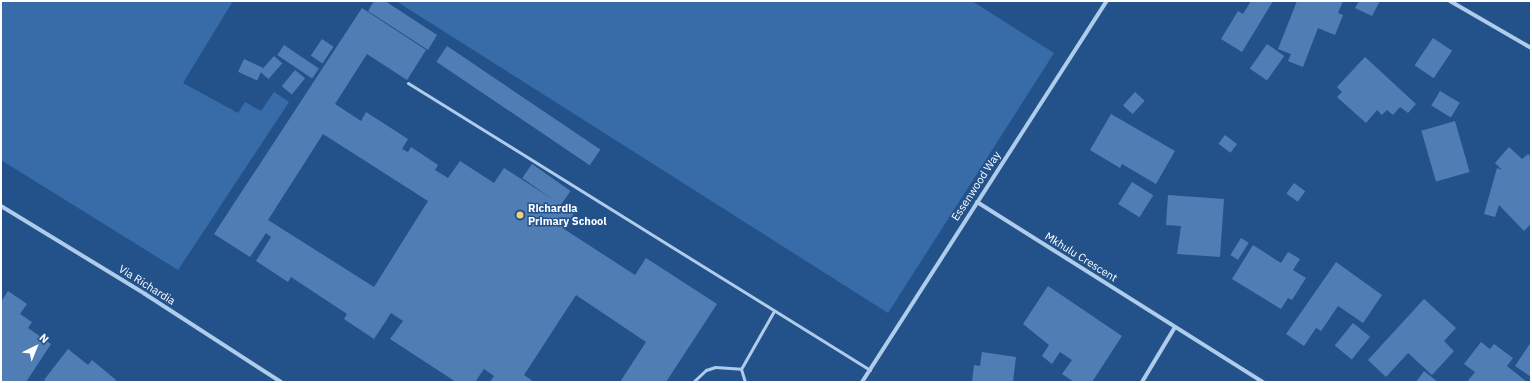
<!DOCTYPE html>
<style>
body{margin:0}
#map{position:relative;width:1532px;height:383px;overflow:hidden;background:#23528b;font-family:"IBM Plex Sans",sans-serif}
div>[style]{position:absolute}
.green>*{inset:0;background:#376ca8}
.building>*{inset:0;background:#507eb4;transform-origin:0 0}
.lane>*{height:3px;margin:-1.5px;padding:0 1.5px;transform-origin:1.5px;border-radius:1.5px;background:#b0cceb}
.street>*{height:4px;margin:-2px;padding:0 2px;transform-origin:2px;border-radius:2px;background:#b0cceb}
.dots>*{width:11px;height:11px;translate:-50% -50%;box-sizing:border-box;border:2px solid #23528b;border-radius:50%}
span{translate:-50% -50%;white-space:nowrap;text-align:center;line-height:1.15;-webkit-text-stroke:3px #23528b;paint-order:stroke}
.street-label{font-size:11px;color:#fff}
.poi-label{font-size:11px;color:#fff;font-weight:700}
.left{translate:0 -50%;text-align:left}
.frame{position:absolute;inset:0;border:2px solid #fff;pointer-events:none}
.north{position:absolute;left:16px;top:327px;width:40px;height:40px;-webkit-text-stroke:3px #23528b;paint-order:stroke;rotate:43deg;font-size:11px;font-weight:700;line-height:16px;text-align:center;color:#fff}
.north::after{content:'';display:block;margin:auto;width:14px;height:18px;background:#fff;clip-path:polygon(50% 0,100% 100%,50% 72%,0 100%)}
</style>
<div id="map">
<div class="green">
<i style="clip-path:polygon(1px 1px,233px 1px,183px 83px,238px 113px,245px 102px,261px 111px,274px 92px,289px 102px,178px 270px,1px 160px)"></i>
<i style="clip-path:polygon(396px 1px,972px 1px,1054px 53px,888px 313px)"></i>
</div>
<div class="building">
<i style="clip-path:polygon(374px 1px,385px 1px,437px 35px,428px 50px,368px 11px)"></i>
<i style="clip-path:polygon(1251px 1px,1273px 1px,1242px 52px,1221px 39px,1238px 11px,1243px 14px)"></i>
<i style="clip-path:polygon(1297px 1px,1343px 1px,1338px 13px,1343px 15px,1335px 35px,1318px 28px,1303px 67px,1288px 61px,1291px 54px,1278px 49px)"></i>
<i style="clip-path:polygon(1359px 1px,1380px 1px,1372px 16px,1355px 8px)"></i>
<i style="clip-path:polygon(evenodd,362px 8px,426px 50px,407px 80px,367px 54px,335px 104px,361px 121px,366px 112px,408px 139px,402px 149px,408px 152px,411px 147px,438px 165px,435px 170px,448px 178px,460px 161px,494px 183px,504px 168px,574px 213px,564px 229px,635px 275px,646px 258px,717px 304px,666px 382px,620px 382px,646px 342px,576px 295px,524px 375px,534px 382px,490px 382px,494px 376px,484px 369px,475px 382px,456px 382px,390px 339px,403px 321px,391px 313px,374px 339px,344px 319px,347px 314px,291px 277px,288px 282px,256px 261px,271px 237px,266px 233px,250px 257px,214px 234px,362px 8px,323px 134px,428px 201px,374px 287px,268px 220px,323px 134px)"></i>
<i style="left:1433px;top:38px;width:23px;height:33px;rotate:34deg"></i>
<i style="left:322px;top:39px;width:14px;height:20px;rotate:34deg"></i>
<i style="left:1267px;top:44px;width:21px;height:30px;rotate:35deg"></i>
<i style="left:284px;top:45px;width:42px;height:12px;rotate:34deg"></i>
<i style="left:447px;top:46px;width:185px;height:19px;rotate:34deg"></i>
<i style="left:274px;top:56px;width:11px;height:21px;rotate:41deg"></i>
<i style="clip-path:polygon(1365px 57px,1416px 104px,1408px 113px,1400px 107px,1393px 115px,1387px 110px,1382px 115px,1377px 110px,1366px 123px,1337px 97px,1342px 92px,1337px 87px)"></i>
<i style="left:244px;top:59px;width:21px;height:14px;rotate:25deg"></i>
<i style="left:295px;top:70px;width:13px;height:21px;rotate:39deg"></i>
<i style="left:1440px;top:91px;width:23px;height:17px;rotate:31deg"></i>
<i style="left:1135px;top:92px;width:13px;height:18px;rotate:42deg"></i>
<i style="clip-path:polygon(1111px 114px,1175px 151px,1156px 184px,1122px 164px,1120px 168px,1090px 150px)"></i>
<i style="left:1455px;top:121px;width:53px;height:35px;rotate:74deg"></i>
<i style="left:1225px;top:135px;width:15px;height:11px;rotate:37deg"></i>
<i style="clip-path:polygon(1509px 147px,1522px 159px,1528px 154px,1531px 157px,1531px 224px,1524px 231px,1499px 205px,1495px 217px,1484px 214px,1497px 168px,1502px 170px,1495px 163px)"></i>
<i style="left:532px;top:164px;width:47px;height:17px;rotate:35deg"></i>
<i style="left:1132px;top:182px;width:25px;height:26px;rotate:32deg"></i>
<i style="left:1294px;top:183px;width:14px;height:13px;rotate:36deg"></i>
<i style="clip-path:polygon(1168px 195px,1224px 199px,1220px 257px,1177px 254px,1181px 226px,1166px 225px)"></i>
<i style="left:1241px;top:238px;width:9px;height:20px;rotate:32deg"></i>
<i style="clip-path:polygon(1253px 245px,1281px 263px,1288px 252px,1300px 259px,1293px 270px,1306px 278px,1292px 300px,1288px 298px,1281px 309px,1232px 279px)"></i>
<i style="clip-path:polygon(1336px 262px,1382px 295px,1363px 323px,1338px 306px,1321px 331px,1316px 328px,1304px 346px,1286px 334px)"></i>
<i style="clip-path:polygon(1048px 286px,1122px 336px,1092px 382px,1074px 382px,1062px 374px,1072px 360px,1060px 352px,1052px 364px,1042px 356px,1049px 345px,1023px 324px)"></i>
<i style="clip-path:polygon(8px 291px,27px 304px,20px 314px,32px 322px,28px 328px,51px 344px,26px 382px,1px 382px,1px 302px)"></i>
<i style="clip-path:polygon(1424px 299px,1456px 328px,1444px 341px,1454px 351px,1432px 375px,1408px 353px,1386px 377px,1368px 360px)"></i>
<i style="left:1353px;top:323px;width:22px;height:29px;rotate:39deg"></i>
<i style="clip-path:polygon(1481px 342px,1490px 349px,1494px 344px,1513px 358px,1507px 366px,1527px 382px,1467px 382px,1475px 372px,1464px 364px)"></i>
<i style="clip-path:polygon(1531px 342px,1531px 377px,1515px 366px)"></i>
<i style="clip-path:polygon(68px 349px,88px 365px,92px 360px,116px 380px,114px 382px,47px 382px,44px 380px)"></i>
<i style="clip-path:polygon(982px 352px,1016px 357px,1013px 382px,972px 382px,974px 365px,980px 366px)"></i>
<i style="clip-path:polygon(1424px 371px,1438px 382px,1416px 382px)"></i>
</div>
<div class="lane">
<i style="left:408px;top:83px;width:544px;rotate:31.85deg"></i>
<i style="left:693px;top:382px;width:18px;rotate:-43deg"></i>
<i style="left:706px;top:370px;width:9px;rotate:-18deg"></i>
<i style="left:715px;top:367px;width:26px;rotate:4deg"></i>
<i style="left:745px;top:382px;width:14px;rotate:-107deg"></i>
<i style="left:741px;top:369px;width:67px;rotate:-60.4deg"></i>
</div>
<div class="street">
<i style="left:1450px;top:1px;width:94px;rotate:30.1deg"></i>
<i style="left:977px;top:202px;width:338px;rotate:32.2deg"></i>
<i style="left:1px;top:206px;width:169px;rotate:31.4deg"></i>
<i style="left:145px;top:294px;width:162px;rotate:32.9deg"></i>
<i style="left:862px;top:382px;width:453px;rotate:-57.3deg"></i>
<i style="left:1142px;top:382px;width:64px;rotate:-59deg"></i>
</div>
<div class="dots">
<i style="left:520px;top:215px;background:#f6ce73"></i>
</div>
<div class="street-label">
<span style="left:976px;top:186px;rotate:-57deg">Essenwood Way</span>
<span style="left:1081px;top:257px;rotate:32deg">Mkhulu Crescent</span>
<span style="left:147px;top:285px;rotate:32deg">Via Richardia</span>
</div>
<div class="poi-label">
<span class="left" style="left:528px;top:215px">Richardia<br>Primary School</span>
</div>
<div class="frame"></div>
<div class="north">N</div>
</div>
